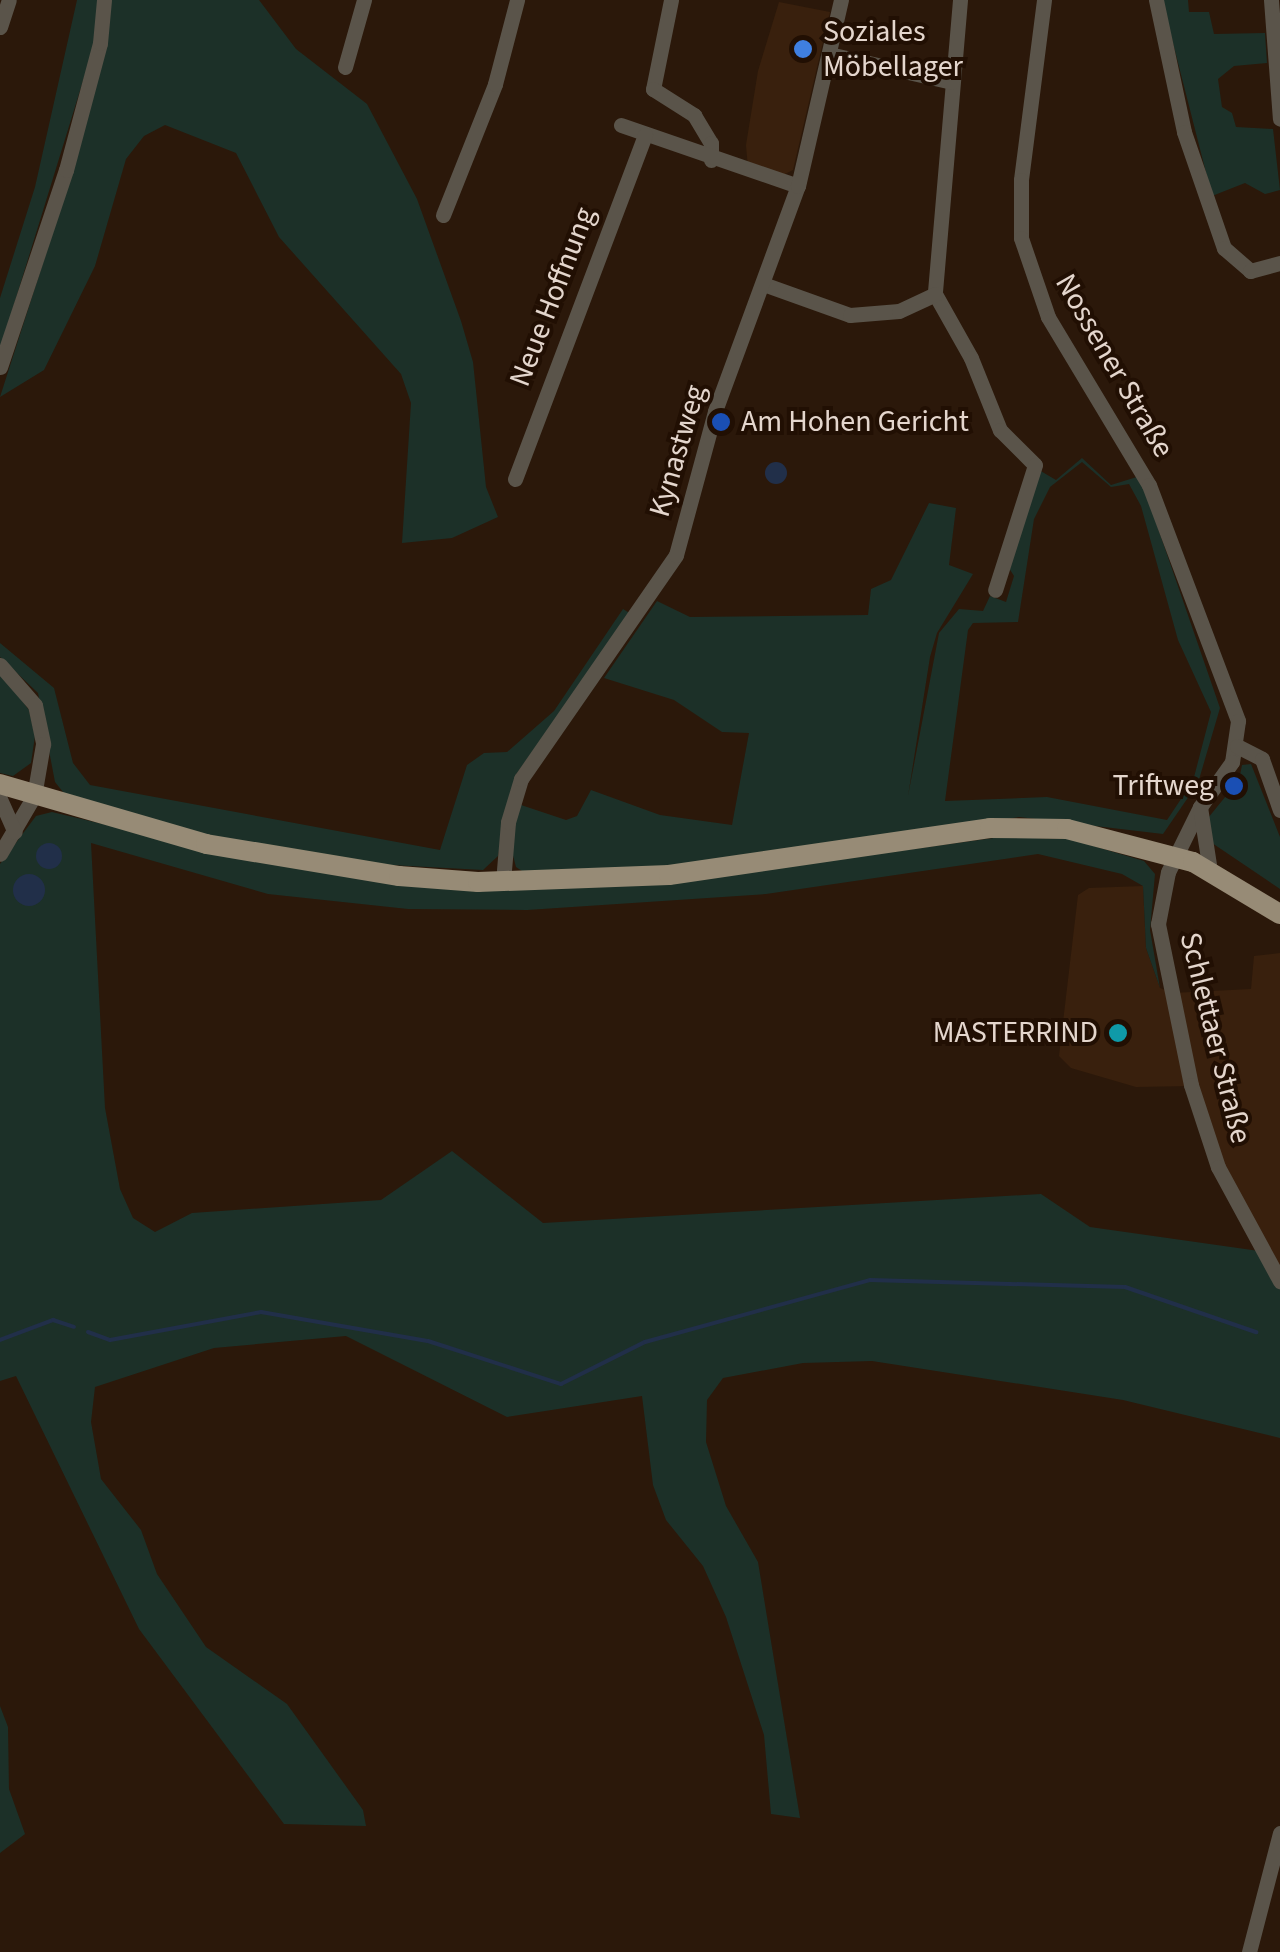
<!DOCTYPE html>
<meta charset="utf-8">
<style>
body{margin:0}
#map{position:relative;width:1280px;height:1952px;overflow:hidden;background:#2b180a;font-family:"Source Sans 3",sans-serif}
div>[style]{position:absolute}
.built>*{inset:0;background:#39200d}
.green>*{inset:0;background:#1c3028}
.water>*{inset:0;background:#212f49}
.round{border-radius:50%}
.stream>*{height:4px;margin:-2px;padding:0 2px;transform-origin:2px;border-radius:2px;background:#212f49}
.minor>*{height:15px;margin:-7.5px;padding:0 7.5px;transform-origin:7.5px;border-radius:7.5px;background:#5a544a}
.major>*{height:20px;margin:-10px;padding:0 10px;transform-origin:10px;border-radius:10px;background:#978b76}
.dots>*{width:28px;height:28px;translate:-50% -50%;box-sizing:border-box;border:5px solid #210f03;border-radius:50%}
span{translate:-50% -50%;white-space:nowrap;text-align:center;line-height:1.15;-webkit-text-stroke:8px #210f03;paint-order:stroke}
.poi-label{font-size:30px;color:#e4d6cd}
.left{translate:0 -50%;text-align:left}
.right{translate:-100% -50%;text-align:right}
.street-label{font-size:30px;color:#e4d6cd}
</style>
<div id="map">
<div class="built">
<i style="clip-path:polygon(779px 2px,830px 12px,793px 170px,779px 177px,748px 168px,746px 145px,758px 71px)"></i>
<i style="clip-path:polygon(1143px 886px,1146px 948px,1160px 988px,1172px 993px,1251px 989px,1254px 956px,1280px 953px,1280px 1281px,1259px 1251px,1191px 1086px,1136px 1087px,1071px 1068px,1059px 1056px,1078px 895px,1089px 888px)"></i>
</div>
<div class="green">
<i style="clip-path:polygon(77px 0,98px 0,95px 42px,0 350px,0 298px,35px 187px)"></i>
<i style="clip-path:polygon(111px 0,259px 0,296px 49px,367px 104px,417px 199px,461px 321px,473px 362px,486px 487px,498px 517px,452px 538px,402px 543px,411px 403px,401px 374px,279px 237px,236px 153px,165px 125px,144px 136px,126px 159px,95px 266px,44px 370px,0 397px,72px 172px)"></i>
<i style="clip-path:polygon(1162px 0,1188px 0,1189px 12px,1209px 12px,1214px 34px,1265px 33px,1267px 63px,1234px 66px,1218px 79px,1222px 107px,1232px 113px,1236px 127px,1273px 129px,1280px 190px,1265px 194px,1245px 183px,1212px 196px)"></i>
<i style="clip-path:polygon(evenodd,1082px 458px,1111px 485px,1140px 476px,1220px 708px,1198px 783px,1163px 834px,1019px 817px,670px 868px,525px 873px,516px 867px,511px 848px,518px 804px,566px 820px,577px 816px,591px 790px,660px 815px,732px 825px,749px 733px,722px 732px,674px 700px,604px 678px,657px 601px,690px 617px,868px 615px,871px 589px,891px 580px,929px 503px,956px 508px,949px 565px,973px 574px,937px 633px,930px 657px,908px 796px,939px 633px,959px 609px,983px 611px,990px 596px,1006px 602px,1014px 576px,1007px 565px,1039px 470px,1056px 480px,1082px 458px,1082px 462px,1111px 487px,1129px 484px,1141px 506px,1178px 640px,1211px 712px,1193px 781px,1167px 820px,1047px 797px,945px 801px,968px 630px,973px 623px,1018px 622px,1034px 519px,1050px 487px,1082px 462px)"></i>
<i style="clip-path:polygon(623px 609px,631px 614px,515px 776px,498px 856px,483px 870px,372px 864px,207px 837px,67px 797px,55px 782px,38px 693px,0 657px,0 643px,54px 688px,73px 763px,90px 785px,440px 850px,467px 765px,484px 753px,507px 752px,554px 711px)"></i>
<i style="clip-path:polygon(0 671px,29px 710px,35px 736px,31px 763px,13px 776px,0 773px)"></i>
<i style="clip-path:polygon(1251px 764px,1280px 837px,1280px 889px,1212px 843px,1208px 818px,1239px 780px,1242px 765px)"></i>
<i style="clip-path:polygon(52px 812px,259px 861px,482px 891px,671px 882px,1001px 837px,1070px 839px,1144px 861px,1155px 874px,1150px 930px,1160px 988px,1146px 948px,1143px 886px,1122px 874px,1038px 854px,766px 894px,527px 910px,408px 909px,268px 894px,91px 843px,105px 1108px,120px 1189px,133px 1218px,155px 1232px,192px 1213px,381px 1200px,452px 1151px,543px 1223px,1041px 1194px,1090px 1227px,1259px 1251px,1280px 1270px,1280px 1438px,1123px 1400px,872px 1361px,803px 1363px,723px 1378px,707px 1400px,706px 1442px,726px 1506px,758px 1562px,800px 1818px,771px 1814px,764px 1735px,726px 1617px,703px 1566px,666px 1520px,653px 1485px,642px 1396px,507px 1417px,346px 1336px,214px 1348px,95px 1387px,91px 1422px,101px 1479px,141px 1530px,157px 1574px,206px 1647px,287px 1704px,363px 1810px,366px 1826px,284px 1824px,139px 1629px,16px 1376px,0 1381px,0 864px,36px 816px)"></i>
<i style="clip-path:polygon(0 1706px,8px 1727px,9px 1789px,25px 1834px,0 1853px)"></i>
</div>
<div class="water">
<i class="round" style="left:765px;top:462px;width:22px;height:22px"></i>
<i class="round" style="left:36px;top:843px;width:26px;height:26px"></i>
<i class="round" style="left:13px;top:874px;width:32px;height:32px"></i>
</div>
<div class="stream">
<i style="left:88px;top:1332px;width:23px;rotate:20deg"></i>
<i style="left:110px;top:1340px;width:154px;rotate:-10.5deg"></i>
<i style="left:261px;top:1312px;width:169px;rotate:9.9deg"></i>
<i style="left:428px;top:1341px;width:140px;rotate:17.9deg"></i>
<i style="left:561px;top:1384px;width:94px;rotate:-26.6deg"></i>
<i style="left:645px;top:1342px;width:233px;rotate:-15.4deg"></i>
<i style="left:870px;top:1280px;width:255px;rotate:1.6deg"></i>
<i style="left:1125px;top:1287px;width:139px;rotate:19deg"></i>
<i style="left:0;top:1340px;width:57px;rotate:-20.7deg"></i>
<i style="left:53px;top:1320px;width:22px;rotate:18deg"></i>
</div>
<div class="minor">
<i style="left:671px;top:0;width:91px;rotate:101.4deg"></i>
<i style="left:653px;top:89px;width:49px;rotate:32.4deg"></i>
<i style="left:694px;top:115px;width:33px;rotate:59deg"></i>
<i style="left:711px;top:143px;width:17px;rotate:90deg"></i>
<i style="left:960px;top:0;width:295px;rotate:94.9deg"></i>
<i style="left:935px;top:294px;width:73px;rotate:60.6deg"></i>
<i style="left:971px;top:358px;width:78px;rotate:68.1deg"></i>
<i style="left:1000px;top:430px;width:49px;rotate:45deg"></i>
<i style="left:1035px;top:465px;width:131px;rotate:107.7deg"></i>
<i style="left:1044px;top:0;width:181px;rotate:97.3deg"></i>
<i style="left:1021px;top:180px;width:58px;rotate:90deg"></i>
<i style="left:1021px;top:238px;width:83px;rotate:71.1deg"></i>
<i style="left:1048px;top:317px;width:196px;rotate:59deg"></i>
<i style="left:1149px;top:485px;width:252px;rotate:69.3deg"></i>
<i style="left:1238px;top:721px;width:41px;rotate:98.3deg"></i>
<i style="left:1232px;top:762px;width:55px;rotate:125.4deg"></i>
<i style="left:1200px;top:807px;width:72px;rotate:116.2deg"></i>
<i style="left:1168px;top:872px;width:53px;rotate:100.9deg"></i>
<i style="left:1158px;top:924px;width:164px;rotate:78.4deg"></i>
<i style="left:1191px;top:1085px;width:86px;rotate:71.8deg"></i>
<i style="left:1218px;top:1167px;width:130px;rotate:61.5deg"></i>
<i style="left:1156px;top:0;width:135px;rotate:78deg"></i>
<i style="left:1184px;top:132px;width:123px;rotate:71deg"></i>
<i style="left:1224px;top:248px;width:35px;rotate:41deg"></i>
<i style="left:1250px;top:271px;width:31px;rotate:-15deg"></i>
<i style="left:1271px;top:0;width:119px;rotate:85.7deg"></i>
<i style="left:0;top:27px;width:28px;rotate:-72deg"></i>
<i style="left:829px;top:54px;width:126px;rotate:12.8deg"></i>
<i style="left:345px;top:67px;width:70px;rotate:-74.2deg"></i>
<i style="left:621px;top:125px;width:187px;rotate:19deg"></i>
<i style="left:443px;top:215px;width:141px;rotate:-68.3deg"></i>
<i style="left:495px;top:84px;width:87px;rotate:-75.3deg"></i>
<i style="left:766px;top:285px;width:89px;rotate:19.7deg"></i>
<i style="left:850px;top:315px;width:49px;rotate:-4.7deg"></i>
<i style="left:899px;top:311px;width:40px;rotate:-25deg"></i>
<i style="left:0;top:367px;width:208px;rotate:-71.5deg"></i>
<i style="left:66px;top:170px;width:131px;rotate:-75deg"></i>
<i style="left:100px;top:43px;width:43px;rotate:-84.7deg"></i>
<i style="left:515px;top:479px;width:368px;rotate:-69.3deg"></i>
<i style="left:0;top:665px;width:53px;rotate:48.8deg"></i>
<i style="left:35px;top:705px;width:40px;rotate:78deg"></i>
<i style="left:43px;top:744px;width:53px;rotate:99.8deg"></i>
<i style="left:34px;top:796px;width:67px;rotate:120.4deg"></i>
<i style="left:1237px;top:746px;width:28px;rotate:27deg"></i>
<i style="left:1262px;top:759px;width:54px;rotate:70.6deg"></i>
<i style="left:0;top:799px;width:36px;rotate:66deg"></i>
<i style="left:1200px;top:807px;width:65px;rotate:81.1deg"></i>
<i style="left:503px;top:882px;width:60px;rotate:-85.2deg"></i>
<i style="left:508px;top:822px;width:45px;rotate:-73.2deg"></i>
<i style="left:521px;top:779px;width:272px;rotate:-55.3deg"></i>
<i style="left:676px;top:555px;width:149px;rotate:-74.8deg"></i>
<i style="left:715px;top:411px;width:240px;rotate:-69.8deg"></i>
<i style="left:798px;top:186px;width:191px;rotate:-77deg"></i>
<i style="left:1249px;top:1952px;width:123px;rotate:-75.4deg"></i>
</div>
<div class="major">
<i style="left:0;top:784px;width:215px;rotate:16.2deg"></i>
<i style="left:206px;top:844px;width:196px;rotate:9.4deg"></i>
<i style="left:399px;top:876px;width:79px;rotate:4.3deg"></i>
<i style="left:478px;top:882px;width:191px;rotate:-2.1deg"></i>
<i style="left:669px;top:875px;width:324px;rotate:-8.3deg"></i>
<i style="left:990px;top:828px;width:77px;rotate:0.7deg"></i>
<i style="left:1067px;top:829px;width:130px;rotate:14.7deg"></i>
<i style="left:1193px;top:862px;width:101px;rotate:30.9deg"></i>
</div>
<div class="dots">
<i style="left:803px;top:49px;background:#3f7fe0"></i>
<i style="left:721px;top:422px;background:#1a4fb4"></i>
<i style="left:1234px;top:786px;background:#1a4fb4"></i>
<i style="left:1118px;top:1033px;background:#0f9aa8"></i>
</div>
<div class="poi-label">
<span class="left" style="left:823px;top:49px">Soziales<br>Möbellager</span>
<span class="left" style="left:741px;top:422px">Am Hohen Gericht</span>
<span class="right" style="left:1214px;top:786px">Triftweg</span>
<span class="right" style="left:1098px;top:1033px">MASTERRIND</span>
</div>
<div class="street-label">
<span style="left:553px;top:297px;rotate:-69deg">Neue Hoffnung</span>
<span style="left:1114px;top:366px;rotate:60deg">Nossener Straße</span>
<span style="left:678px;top:451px;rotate:-74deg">Kynastweg</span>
<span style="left:1215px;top:1038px;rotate:76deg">Schlettaer Straße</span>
</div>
</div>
